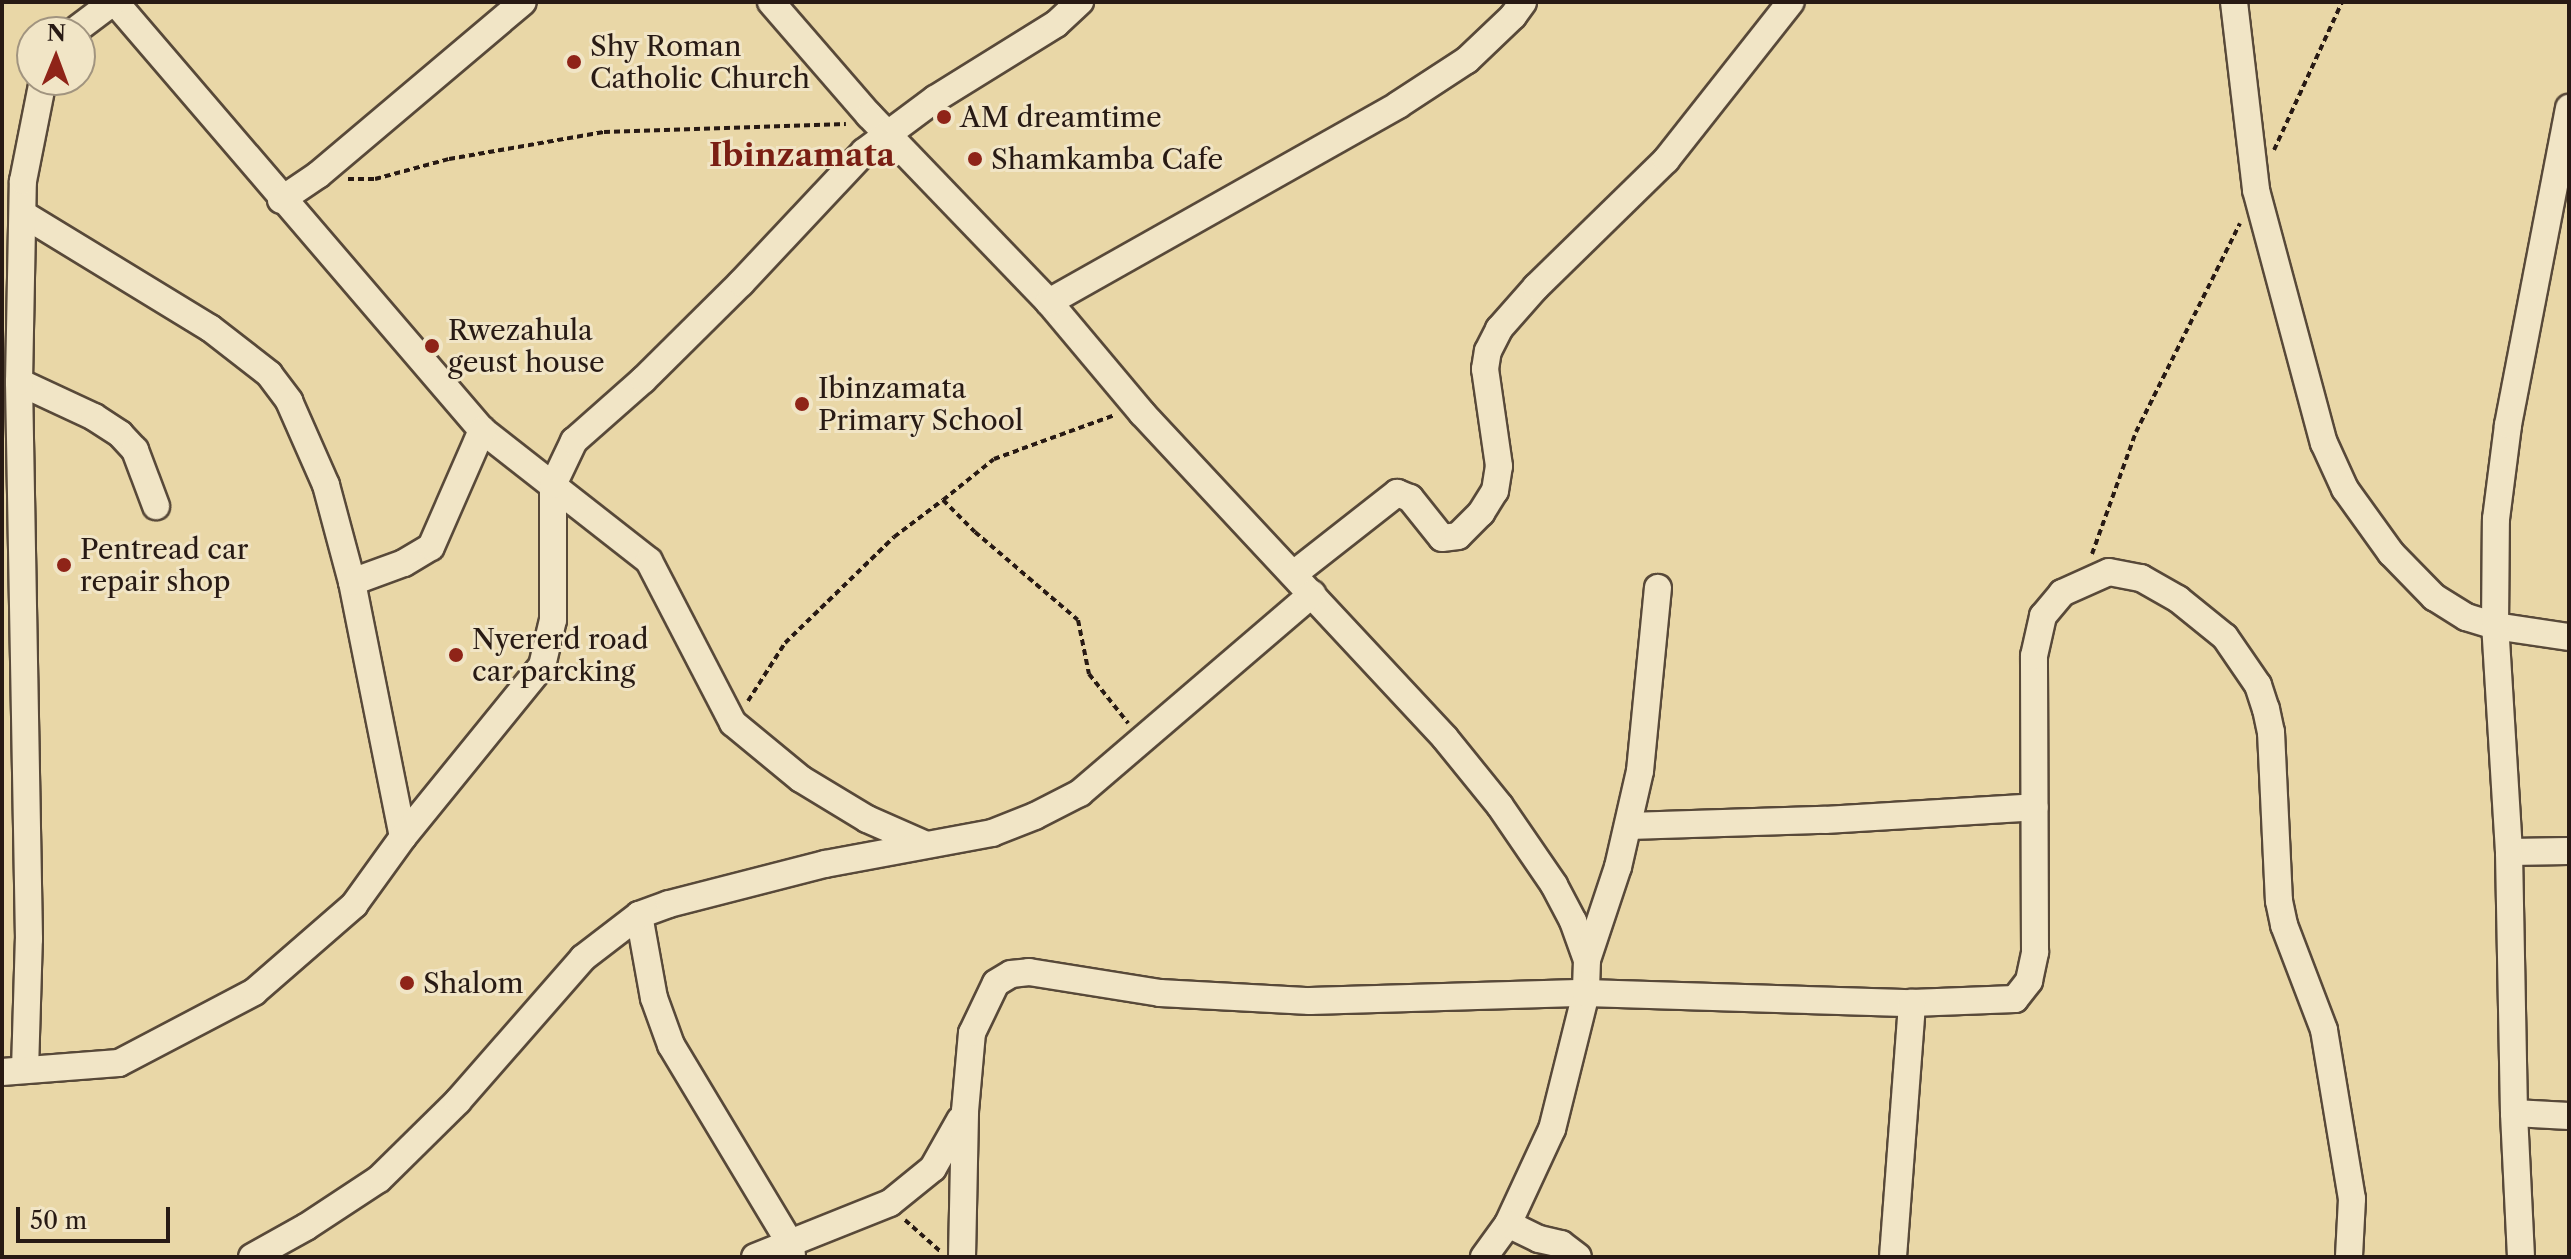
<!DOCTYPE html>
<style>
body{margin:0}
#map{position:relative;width:2571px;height:1259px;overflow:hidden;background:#e9d7a7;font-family:"Libre Caslon Text",serif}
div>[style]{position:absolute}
.path>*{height:4px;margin-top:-2px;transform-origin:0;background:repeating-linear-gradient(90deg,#281a14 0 6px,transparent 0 10px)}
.roads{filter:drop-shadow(2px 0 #584939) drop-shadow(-2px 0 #584939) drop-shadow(0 2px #584939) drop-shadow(0 -2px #584939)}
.minor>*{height:26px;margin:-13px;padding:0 13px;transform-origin:13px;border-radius:13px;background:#f1e5c6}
.dots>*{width:22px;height:22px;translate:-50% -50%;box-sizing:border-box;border:4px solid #f1e5c6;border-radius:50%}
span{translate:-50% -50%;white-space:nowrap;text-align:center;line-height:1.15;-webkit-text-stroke:6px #f1e5c6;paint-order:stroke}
.poi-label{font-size:28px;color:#281a14}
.left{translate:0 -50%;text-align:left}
.quarter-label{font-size:32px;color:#7a1f14;font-weight:700}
.frame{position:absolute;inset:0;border:4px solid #281a14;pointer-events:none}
.north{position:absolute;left:16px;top:16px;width:80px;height:80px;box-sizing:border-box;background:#f1e5c6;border:2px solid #a1947f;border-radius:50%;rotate:1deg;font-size:22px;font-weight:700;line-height:32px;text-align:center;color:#281a14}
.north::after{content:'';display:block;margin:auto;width:28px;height:36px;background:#8f2418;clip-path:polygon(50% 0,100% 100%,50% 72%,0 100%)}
.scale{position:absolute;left:16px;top:1207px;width:154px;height:36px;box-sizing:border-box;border:4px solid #281a14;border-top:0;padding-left:10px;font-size:24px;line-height:28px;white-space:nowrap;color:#281a14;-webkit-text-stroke:6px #f1e5c6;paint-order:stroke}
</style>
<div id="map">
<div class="path">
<i style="left:2274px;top:150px;width:163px;rotate:-65.3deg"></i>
<i style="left:348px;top:179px;width:27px"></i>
<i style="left:375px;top:179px;width:77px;rotate:-15.1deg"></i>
<i style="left:449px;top:159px;width:157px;rotate:-9.9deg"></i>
<i style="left:604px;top:132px;width:242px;rotate:-1.9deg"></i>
<i style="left:943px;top:500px;width:65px;rotate:-38.8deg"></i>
<i style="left:994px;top:459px;width:129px;rotate:-20deg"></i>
<i style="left:2092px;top:554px;width:130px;rotate:-70.2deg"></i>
<i style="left:2136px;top:432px;width:233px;rotate:-63.5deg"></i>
<i style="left:748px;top:701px;width:69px;rotate:-57.5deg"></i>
<i style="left:785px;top:643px;width:152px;rotate:-44.2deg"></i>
<i style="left:894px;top:537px;width:61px;rotate:-37.1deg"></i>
<i style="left:943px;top:500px;width:45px;rotate:45deg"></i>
<i style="left:975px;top:532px;width:135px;rotate:40.5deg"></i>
<i style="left:1078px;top:620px;width:55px;rotate:78.5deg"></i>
<i style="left:1089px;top:674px;width:63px;rotate:51.5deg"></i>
<i style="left:905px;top:1220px;width:47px;rotate:41.5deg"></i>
</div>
<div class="roads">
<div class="minor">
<i style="left:115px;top:2px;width:564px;rotate:49.39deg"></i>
<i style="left:482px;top:430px;width:212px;rotate:38.1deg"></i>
<i style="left:649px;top:561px;width:182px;rotate:62.6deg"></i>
<i style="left:733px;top:723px;width:88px;rotate:39.5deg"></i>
<i style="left:801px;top:779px;width:77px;rotate:31.2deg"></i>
<i style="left:867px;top:819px;width:62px;rotate:23.7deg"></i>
<i style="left:771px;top:2px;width:150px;rotate:49.1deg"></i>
<i style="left:869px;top:115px;width:260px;rotate:46.1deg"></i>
<i style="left:1049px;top:302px;width:145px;rotate:50deg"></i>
<i style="left:1142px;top:413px;width:444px;rotate:47deg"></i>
<i style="left:1445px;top:738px;width:87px;rotate:51deg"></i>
<i style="left:1500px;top:806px;width:96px;rotate:55.6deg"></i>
<i style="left:1554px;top:885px;width:41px;rotate:62.2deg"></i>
<i style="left:1573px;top:921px;width:41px;rotate:70.3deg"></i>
<i style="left:1587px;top:960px;width:33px;rotate:92deg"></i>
<i style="left:1586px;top:993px;width:140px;rotate:104deg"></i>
<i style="left:1552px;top:1129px;width:105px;rotate:114.9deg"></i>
<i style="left:1508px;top:1224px;width:41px;rotate:126deg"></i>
<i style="left:2234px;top:2px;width:189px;rotate:83.3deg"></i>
<i style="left:2256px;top:190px;width:262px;rotate:75deg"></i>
<i style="left:2324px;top:443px;width:51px;rotate:65.5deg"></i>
<i style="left:2345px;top:489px;width:79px;rotate:54.3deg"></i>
<i style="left:2391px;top:553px;width:62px;rotate:45.7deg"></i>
<i style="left:2434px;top:597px;width:38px;rotate:32deg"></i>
<i style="left:2466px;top:617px;width:30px;rotate:17deg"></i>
<i style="left:2495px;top:626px;width:75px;rotate:8.5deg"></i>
<i style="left:73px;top:32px;width:50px;rotate:-36.9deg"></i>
<i style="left:281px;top:200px;width:45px;rotate:-34deg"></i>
<i style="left:318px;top:175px;width:268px;rotate:-40.2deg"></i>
<i style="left:23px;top:214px;width:219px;rotate:31.4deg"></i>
<i style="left:210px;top:328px;width:75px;rotate:37.9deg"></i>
<i style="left:269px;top:374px;width:34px;rotate:53deg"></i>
<i style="left:289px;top:401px;width:92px;rotate:66.2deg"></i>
<i style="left:326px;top:485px;width:100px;rotate:75deg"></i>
<i style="left:352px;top:582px;width:260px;rotate:78.7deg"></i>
<i style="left:1049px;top:302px;width:401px;rotate:-29.4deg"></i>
<i style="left:1398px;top:105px;width:82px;rotate:-33.1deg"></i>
<i style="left:1467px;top:60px;width:64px;rotate:-43.7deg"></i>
<i style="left:1513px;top:16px;width:17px;rotate:-54deg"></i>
<i style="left:19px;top:382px;width:83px;rotate:25deg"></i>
<i style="left:94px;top:417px;width:31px;rotate:33deg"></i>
<i style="left:120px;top:434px;width:22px;rotate:47deg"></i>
<i style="left:135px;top:450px;width:60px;rotate:69.4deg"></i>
<i style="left:1295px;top:573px;width:130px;rotate:-38.1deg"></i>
<i style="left:1397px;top:493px;width:14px;rotate:21deg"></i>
<i style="left:1410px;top:498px;width:51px;rotate:51.3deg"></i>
<i style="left:1442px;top:538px;width:16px;rotate:-7deg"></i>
<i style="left:1458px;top:536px;width:33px;rotate:-45deg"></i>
<i style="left:1481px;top:513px;width:26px;rotate:-58deg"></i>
<i style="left:1495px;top:491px;width:25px;rotate:-81deg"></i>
<i style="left:1499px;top:466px;width:98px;rotate:-98.2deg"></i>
<i style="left:1485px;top:369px;width:18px;rotate:-81deg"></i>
<i style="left:1488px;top:351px;width:25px;rotate:-63deg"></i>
<i style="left:1499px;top:329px;width:56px;rotate:-48.6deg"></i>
<i style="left:1536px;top:287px;width:182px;rotate:-44.3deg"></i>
<i style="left:1666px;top:160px;width:201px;rotate:-51.7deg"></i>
<i style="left:352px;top:582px;width:55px;rotate:-20.1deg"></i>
<i style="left:404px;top:563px;width:31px;rotate:-31deg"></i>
<i style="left:431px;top:547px;width:128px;rotate:-66.4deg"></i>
<i style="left:1629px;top:826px;width:196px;rotate:-1.8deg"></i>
<i style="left:1825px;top:820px;width:210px;rotate:-3.5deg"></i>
<i style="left:2509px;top:852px;width:60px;rotate:-1deg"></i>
<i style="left:639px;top:915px;width:84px;rotate:79.8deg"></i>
<i style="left:654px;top:998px;width:50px;rotate:70.1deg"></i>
<i style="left:671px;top:1045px;width:233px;rotate:59deg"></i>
<i style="left:791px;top:1245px;width:12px;rotate:85deg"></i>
<i style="left:1587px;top:960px;width:98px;rotate:-71.6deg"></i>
<i style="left:1618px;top:867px;width:98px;rotate:-77.1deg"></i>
<i style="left:1640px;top:771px;width:184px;rotate:-84.4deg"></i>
<i style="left:25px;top:1070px;width:131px;rotate:-88.3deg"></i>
<i style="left:29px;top:939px;width:557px;rotate:-91.03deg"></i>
<i style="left:19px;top:382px;width:201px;rotate:-88.9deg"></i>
<i style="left:23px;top:181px;width:103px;rotate:-78.8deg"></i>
<i style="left:2px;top:1072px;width:117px;rotate:-4.4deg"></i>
<i style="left:119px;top:1063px;width:153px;rotate:-27.7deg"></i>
<i style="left:254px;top:992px;width:133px;rotate:-41deg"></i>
<i style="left:354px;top:905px;width:84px;rotate:-54.2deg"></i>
<i style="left:403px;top:837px;width:220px;rotate:-50.9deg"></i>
<i style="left:542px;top:666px;width:47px;rotate:-76.6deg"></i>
<i style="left:553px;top:620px;width:135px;rotate:-90deg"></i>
<i style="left:553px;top:485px;width:49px;rotate:-64.5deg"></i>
<i style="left:574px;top:441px;width:92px;rotate:-41.5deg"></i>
<i style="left:643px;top:380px;width:138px;rotate:-44.7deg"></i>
<i style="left:741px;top:283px;width:180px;rotate:-46.8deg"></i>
<i style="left:864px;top:152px;width:89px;rotate:-36.7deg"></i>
<i style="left:935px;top:99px;width:142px;rotate:-31.8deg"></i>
<i style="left:1056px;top:24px;width:33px;rotate:-43deg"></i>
<i style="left:2514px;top:1113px;width:55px;rotate:3.1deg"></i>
<i style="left:1508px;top:1224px;width:34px;rotate:26deg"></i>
<i style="left:1539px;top:1239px;width:23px;rotate:13deg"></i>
<i style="left:1561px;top:1244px;width:21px;rotate:37deg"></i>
<i style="left:252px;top:1257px;width:62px;rotate:-29.1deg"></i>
<i style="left:306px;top:1227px;width:87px;rotate:-33.3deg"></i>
<i style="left:379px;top:1179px;width:111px;rotate:-44.6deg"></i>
<i style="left:458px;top:1101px;width:190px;rotate:-48.8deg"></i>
<i style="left:583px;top:958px;width:71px;rotate:-37.5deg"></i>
<i style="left:639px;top:915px;width:32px;rotate:-20deg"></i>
<i style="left:669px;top:904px;width:161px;rotate:-14.4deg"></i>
<i style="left:825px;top:864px;width:170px;rotate:-10.5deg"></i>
<i style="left:992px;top:833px;width:46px;rotate:-21.6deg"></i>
<i style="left:1035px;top:816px;width:51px;rotate:-27.1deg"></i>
<i style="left:1080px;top:793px;width:306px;rotate:-40.6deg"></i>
<i style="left:755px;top:1257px;width:145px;rotate:-21.8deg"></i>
<i style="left:890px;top:1203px;width:55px;rotate:-39.1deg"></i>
<i style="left:933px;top:1168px;width:55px;rotate:-60.6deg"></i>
<i style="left:962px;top:1257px;width:146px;rotate:-88.8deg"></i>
<i style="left:965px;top:1111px;width:78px;rotate:-84.9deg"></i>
<i style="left:972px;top:1033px;width:55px;rotate:-64.4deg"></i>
<i style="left:996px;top:983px;width:17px;rotate:-31deg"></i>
<i style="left:1011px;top:974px;width:18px;rotate:-6deg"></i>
<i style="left:1029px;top:972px;width:133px;rotate:9.1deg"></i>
<i style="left:1160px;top:993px;width:150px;rotate:3.1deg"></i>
<i style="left:1310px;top:1001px;width:276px;rotate:-1.7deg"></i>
<i style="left:1586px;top:993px;width:326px;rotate:1.8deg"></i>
<i style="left:1912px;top:1003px;width:103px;rotate:-2.2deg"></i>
<i style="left:2015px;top:999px;width:23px;rotate:-52deg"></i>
<i style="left:2029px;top:981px;width:30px;rotate:-78deg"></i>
<i style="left:2035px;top:952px;width:296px;rotate:-90.2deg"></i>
<i style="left:2034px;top:656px;width:41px;rotate:-77.3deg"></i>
<i style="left:2043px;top:616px;width:30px;rotate:-50deg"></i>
<i style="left:2062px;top:593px;width:51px;rotate:-24.1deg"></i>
<i style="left:2109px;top:572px;width:33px;rotate:11deg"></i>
<i style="left:2141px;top:578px;width:43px;rotate:29.6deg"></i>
<i style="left:2178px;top:599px;width:60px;rotate:39deg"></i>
<i style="left:2225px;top:637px;width:58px;rotate:55.5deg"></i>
<i style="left:2258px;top:685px;width:25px;rotate:72deg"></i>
<i style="left:2266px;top:709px;width:24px;rotate:78deg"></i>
<i style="left:2271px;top:732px;width:169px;rotate:87.3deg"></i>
<i style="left:2279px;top:901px;width:25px;rotate:78deg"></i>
<i style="left:2284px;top:925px;width:112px;rotate:69.1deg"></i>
<i style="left:2324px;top:1030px;width:171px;rotate:80.6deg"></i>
<i style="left:2352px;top:1199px;width:58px;rotate:93deg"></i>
<i style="left:1893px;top:1257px;width:255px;rotate:-85.7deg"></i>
<i style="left:2521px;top:1257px;width:144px;rotate:-92.8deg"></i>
<i style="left:2514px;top:1113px;width:261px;rotate:-91.1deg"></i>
<i style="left:2509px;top:852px;width:226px;rotate:-93.5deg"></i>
<i style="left:2495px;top:626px;width:107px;rotate:-89.5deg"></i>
<i style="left:2496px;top:519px;width:95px;rotate:-82.7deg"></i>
<i style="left:2508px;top:425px;width:323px;rotate:-79.1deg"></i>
</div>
</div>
<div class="dots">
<i style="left:574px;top:62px;background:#8f2418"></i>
<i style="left:944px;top:117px;background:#8f2418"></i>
<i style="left:975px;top:159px;background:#8f2418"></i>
<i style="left:432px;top:346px;background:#8f2418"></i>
<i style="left:802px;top:404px;background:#8f2418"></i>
<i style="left:64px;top:565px;background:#8f2418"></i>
<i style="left:456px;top:655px;background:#8f2418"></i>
<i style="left:407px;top:983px;background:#8f2418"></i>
</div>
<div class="poi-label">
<span class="left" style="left:590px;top:62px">Shy Roman<br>Catholic Church</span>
<span class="left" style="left:960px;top:117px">AM dreamtime</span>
<span class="left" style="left:991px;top:159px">Shamkamba Cafe</span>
<span class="left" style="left:448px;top:346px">Rwezahula<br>geust house</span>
<span class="left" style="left:818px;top:404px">Ibinzamata<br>Primary School</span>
<span class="left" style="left:80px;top:565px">Pentread car<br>repair shop</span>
<span class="left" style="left:472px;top:655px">Nyererd road<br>car parcking</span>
<span class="left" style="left:423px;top:983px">Shalom</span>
</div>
<div class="quarter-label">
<span style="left:802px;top:155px">Ibinzamata</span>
</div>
<div class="frame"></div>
<div class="north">N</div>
<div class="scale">50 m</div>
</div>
